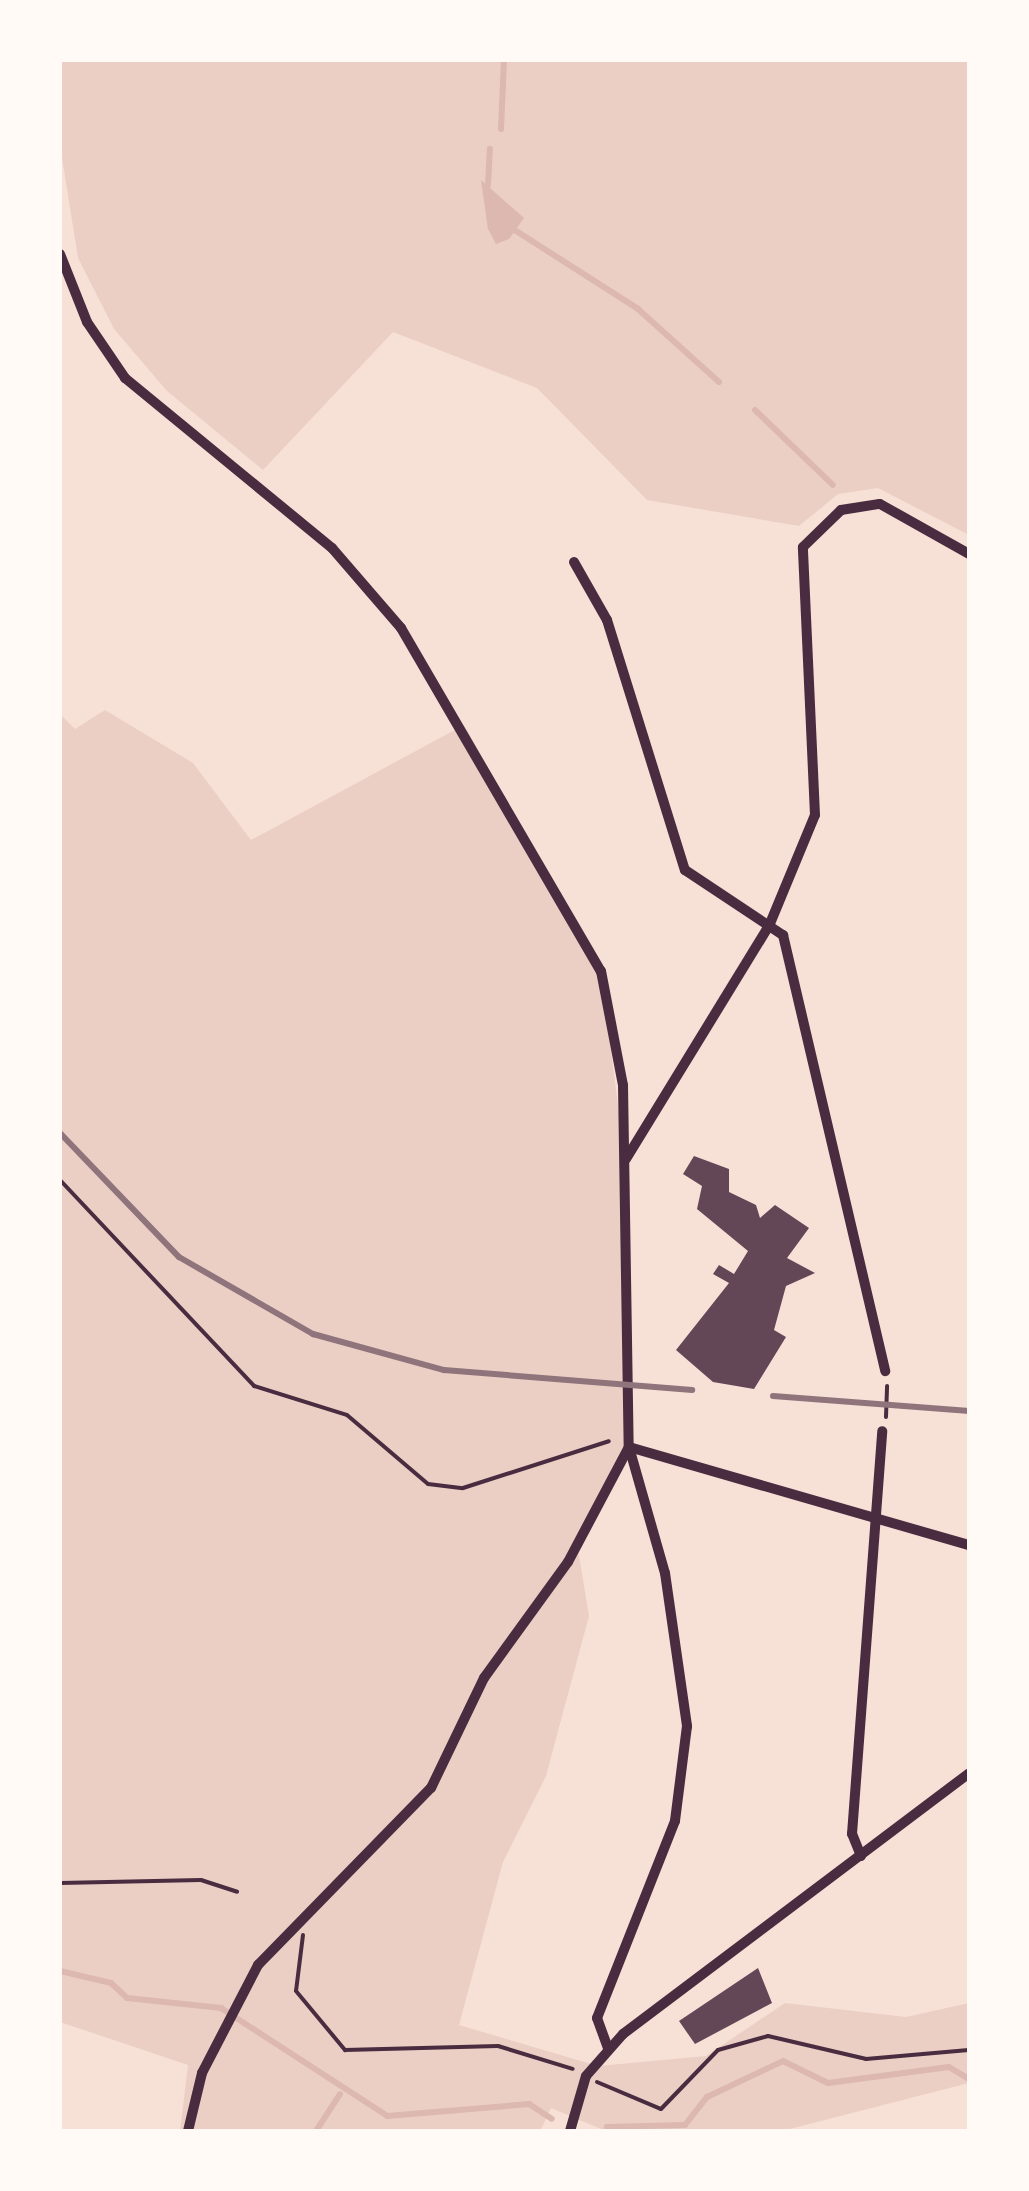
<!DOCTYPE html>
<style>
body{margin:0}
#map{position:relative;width:1029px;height:2191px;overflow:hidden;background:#f7e1d7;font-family:"PT Sans Narrow",sans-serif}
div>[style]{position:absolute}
.green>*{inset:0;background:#ebcfc5}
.water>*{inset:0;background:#dcb8b0}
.stream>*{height:6px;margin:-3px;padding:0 3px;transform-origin:3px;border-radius:3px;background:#dcb8b0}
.building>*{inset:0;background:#644757}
.path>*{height:4px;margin:-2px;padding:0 2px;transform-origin:2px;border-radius:2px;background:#4a2c40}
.minor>*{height:10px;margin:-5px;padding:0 5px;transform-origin:5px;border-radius:5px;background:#4a2c40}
.rail>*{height:6px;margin:-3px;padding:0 3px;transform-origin:3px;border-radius:3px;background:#8f747c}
span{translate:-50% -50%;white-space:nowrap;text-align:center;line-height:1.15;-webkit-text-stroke:10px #fffaf5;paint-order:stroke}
.frame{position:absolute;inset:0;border:62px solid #fffaf5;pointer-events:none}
</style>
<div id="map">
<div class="green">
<i style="clip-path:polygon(60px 60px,969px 60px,969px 535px,878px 488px,838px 494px,799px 526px,647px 500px,537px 388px,393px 332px,263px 470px,167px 391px,114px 329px,78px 258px,60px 145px)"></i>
<i style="clip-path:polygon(105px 710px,193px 763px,251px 840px,464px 725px,601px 971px,625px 1161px,624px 1445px,576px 1537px,589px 1616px,546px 1776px,503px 1862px,459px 2025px,598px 2066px,706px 2056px,785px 2003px,906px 2017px,969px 2003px,969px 2083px,782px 2131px,606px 2131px,551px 2108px,540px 2131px,180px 2131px,188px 2065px,60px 2022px,60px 714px,75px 729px)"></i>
</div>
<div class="water">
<i style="clip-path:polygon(481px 180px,524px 218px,509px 239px,496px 244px,488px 229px)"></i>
</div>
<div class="stream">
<i style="left:501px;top:129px;width:69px;rotate:-87.5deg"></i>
<i style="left:488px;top:185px;width:36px;rotate:-87deg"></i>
<i style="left:510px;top:227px;width:152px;rotate:32.6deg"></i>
<i style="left:638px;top:309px;width:109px;rotate:42deg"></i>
<i style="left:755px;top:410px;width:108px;rotate:43.9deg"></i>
<i style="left:60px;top:1971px;width:52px;rotate:13.2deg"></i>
<i style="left:111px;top:1983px;width:22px;rotate:43deg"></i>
<i style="left:127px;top:1998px;width:95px;rotate:6.1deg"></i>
<i style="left:221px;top:2008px;width:198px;rotate:33deg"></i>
<i style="left:387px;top:2116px;width:143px;rotate:-4.8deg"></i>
<i style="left:529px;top:2104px;width:27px;rotate:33deg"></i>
<i style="left:607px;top:2127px;width:78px;rotate:-1.5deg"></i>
<i style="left:685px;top:2125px;width:36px;rotate:-52deg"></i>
<i style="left:707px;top:2097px;width:84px;rotate:-25.3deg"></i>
<i style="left:783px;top:2061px;width:50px;rotate:26.1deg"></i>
<i style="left:828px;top:2083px;width:122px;rotate:-7.5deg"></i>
<i style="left:949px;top:2067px;width:23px;rotate:31deg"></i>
<i style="left:316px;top:2131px;width:44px;rotate:-57deg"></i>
</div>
<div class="building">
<i style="clip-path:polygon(694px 1156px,729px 1169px,729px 1192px,756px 1205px,760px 1218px,775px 1205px,809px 1228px,787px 1258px,815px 1273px,786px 1286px,774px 1330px,786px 1337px,754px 1389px,713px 1382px,676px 1350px,729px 1283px,713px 1274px,719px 1265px,734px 1274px,748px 1251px,697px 1209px,702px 1186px,683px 1174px)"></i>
<i style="clip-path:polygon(758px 1968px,772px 2003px,695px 2044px,679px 2021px)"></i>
</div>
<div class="path">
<i style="left:60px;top:1180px;width:283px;rotate:46.7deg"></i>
<i style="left:254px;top:1386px;width:97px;rotate:17.3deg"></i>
<i style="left:347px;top:1415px;width:106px;rotate:40.4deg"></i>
<i style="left:428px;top:1484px;width:35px;rotate:7deg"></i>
<i style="left:463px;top:1488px;width:153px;rotate:-17.8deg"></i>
<i style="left:886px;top:1417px;width:31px;rotate:-88deg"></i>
<i style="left:60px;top:1883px;width:141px;rotate:-1.2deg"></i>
<i style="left:201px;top:1880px;width:38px;rotate:18deg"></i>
<i style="left:303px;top:1935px;width:56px;rotate:97.1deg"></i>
<i style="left:296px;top:1991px;width:77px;rotate:50.3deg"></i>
<i style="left:345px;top:2050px;width:153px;rotate:-1.5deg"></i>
<i style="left:498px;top:2046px;width:78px;rotate:17deg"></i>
<i style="left:597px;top:2082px;width:69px;rotate:22.9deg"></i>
<i style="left:661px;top:2109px;width:82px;rotate:-46deg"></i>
<i style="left:718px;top:2050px;width:52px;rotate:-15.6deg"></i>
<i style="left:768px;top:2036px;width:101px;rotate:13.2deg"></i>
<i style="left:866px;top:2059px;width:103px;rotate:-5deg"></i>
</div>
<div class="minor">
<i style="left:60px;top:254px;width:73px;rotate:68.3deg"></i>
<i style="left:87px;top:322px;width:68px;rotate:55.8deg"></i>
<i style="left:125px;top:378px;width:268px;rotate:39.4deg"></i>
<i style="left:332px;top:548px;width:106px;rotate:49.2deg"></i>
<i style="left:401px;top:628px;width:397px;rotate:59.8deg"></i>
<i style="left:601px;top:971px;width:116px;rotate:79.1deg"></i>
<i style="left:623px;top:1085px;width:362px;rotate:89.1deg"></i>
<i style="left:629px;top:1447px;width:131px;rotate:74.1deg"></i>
<i style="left:665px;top:1573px;width:155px;rotate:81.8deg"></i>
<i style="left:687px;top:1726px;width:96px;rotate:97.2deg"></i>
<i style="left:675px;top:1821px;width:212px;rotate:111.6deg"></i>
<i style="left:597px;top:2018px;width:32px;rotate:70deg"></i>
<i style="left:574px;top:562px;width:67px;rotate:60.4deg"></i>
<i style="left:607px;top:620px;width:262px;rotate:72.7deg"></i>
<i style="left:685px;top:870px;width:118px;rotate:33.6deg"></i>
<i style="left:783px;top:935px;width:448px;rotate:76.8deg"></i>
<i style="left:626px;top:1159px;width:273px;rotate:-58.5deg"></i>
<i style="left:769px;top:926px;width:120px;rotate:-67.5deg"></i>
<i style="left:815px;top:815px;width:268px;rotate:-92.6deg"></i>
<i style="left:803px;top:547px;width:53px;rotate:-44.2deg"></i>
<i style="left:841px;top:510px;width:39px;rotate:-9deg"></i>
<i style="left:880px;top:504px;width:102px;rotate:29.3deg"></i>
<i style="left:629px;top:1447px;width:354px;rotate:16.1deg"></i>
<i style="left:861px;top:1856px;width:24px;rotate:-112deg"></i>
<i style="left:852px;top:1834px;width:404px;rotate:-85.7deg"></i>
<i style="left:188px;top:2131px;width:60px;rotate:-76.4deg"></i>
<i style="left:202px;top:2073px;width:122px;rotate:-62.6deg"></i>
<i style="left:258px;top:1965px;width:248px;rotate:-45.7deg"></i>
<i style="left:431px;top:1788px;width:122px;rotate:-64.3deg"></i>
<i style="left:484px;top:1678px;width:143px;rotate:-54.1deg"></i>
<i style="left:568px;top:1562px;width:130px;rotate:-62.1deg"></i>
<i style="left:570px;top:2131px;width:57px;rotate:-73.8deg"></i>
<i style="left:586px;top:2076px;width:56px;rotate:-48.6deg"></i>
<i style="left:623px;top:2034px;width:433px;rotate:-37deg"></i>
</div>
<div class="rail">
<i style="left:60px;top:1133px;width:172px;rotate:46.2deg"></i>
<i style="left:179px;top:1257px;width:155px;rotate:29.9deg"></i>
<i style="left:313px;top:1334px;width:136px;rotate:15.4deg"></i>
<i style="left:444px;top:1370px;width:249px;rotate:4.6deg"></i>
<i style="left:773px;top:1396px;width:197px;rotate:4.4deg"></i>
</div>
<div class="frame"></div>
</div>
